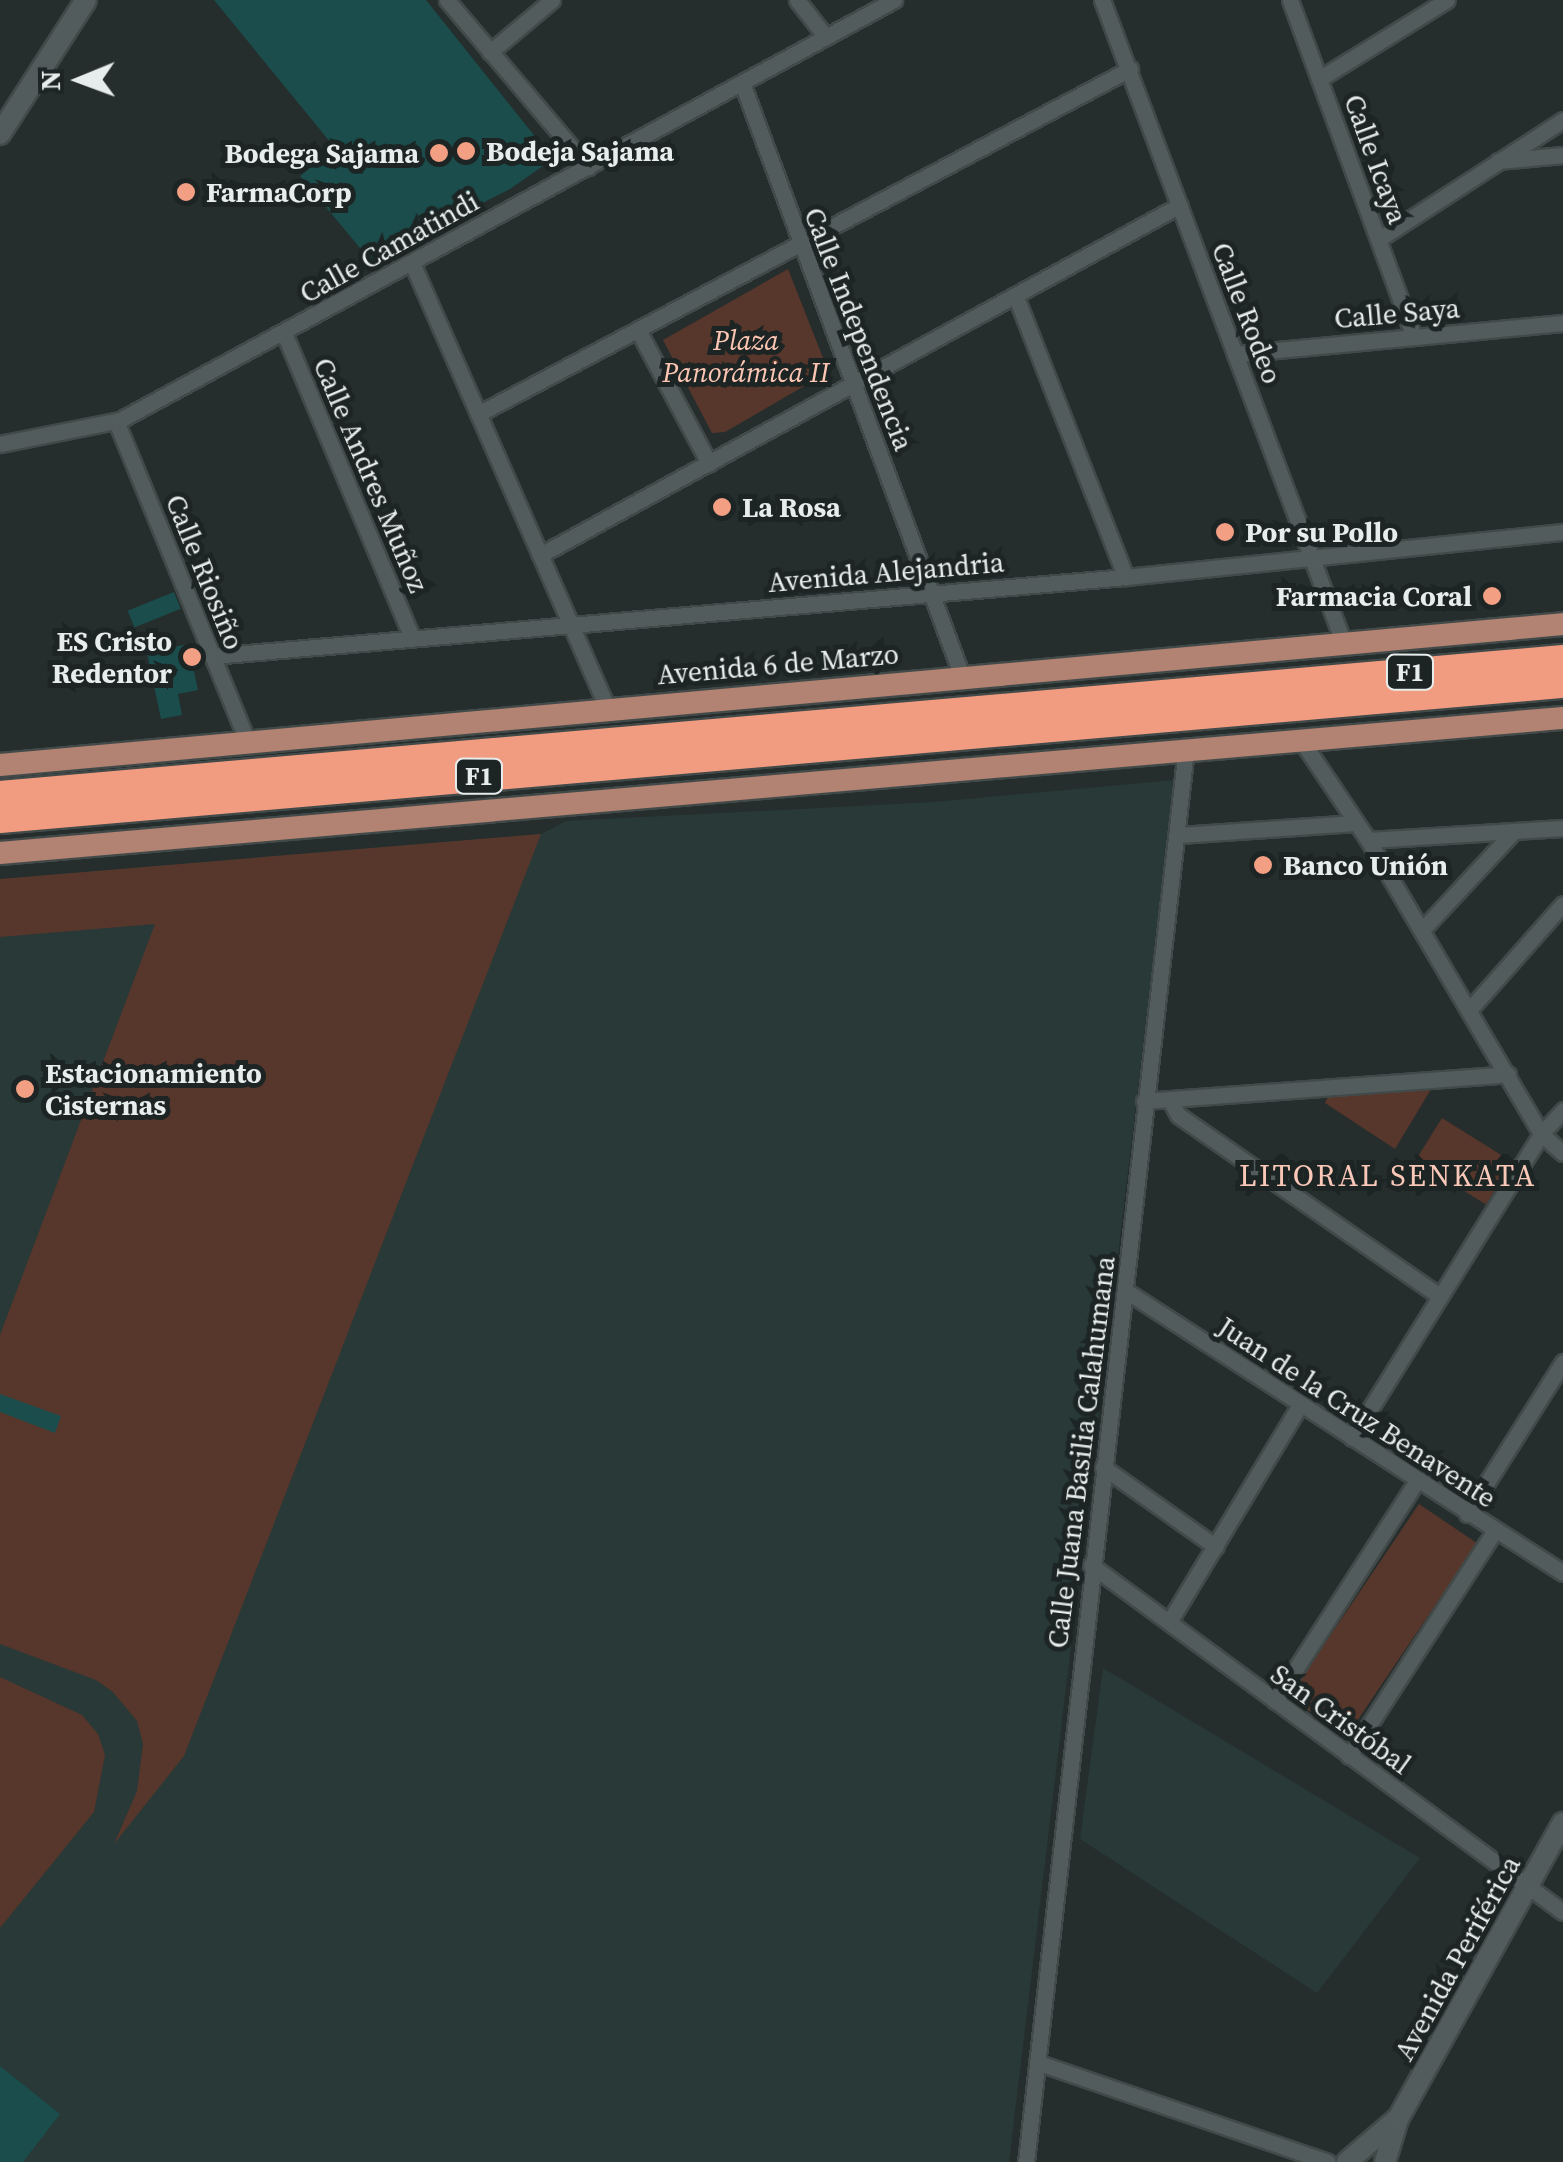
<!DOCTYPE html>
<meta charset="utf-8">
<style>
body{margin:0}
#map{position:relative;width:1563px;height:2162px;overflow:hidden;background:#252e2d;font-family:"Source Serif 4",serif}
div>[style]{position:absolute}
.built>*{inset:0;background:#283938}
.green>*{inset:0;background:#57362b;transform-origin:0 0}
.building>*{inset:0;background:#1a4d4b;transform-origin:0 0}
.roads{filter:drop-shadow(2px 0 #424a49) drop-shadow(-2px 0 #424a49) drop-shadow(0 2px #424a49) drop-shadow(0 -2px #424a49)}
.street>*{height:15px;margin:-7.5px;padding:0 7.5px;transform-origin:7.5px;border-radius:7.5px;background:#535c5c}
.secondary>*{height:20px;margin:-10px;padding:0 10px;transform-origin:10px;border-radius:10px;background:#535c5c}
.primary>*{height:22px;margin:-11px;padding:0 11px;transform-origin:11px;border-radius:11px;background:#b28272}
.highway>*{height:28px;margin:-14px;padding:0 14px;transform-origin:14px;border-radius:14px;background:#f19c80}
.dots>*{width:28px;height:28px;translate:-50% -50%;box-sizing:border-box;border:5px solid #1c2424;border-radius:50%}
span{translate:-50% -50%;white-space:nowrap;text-align:center;line-height:1.15;-webkit-text-stroke:10px #1c2424;paint-order:stroke}
.shield-label span{padding:2px 8px;background:#1c2424;border:2px solid;border-radius:8px;-webkit-text-stroke-width:0}
.shield-label{font-size:25px;color:#e7edec;font-weight:700}
.poi-label{font-size:28px;color:#e7edec;font-weight:700}
.left{translate:0 -50%;text-align:left}
.right{translate:-100% -50%;text-align:right}
.street-label{font-size:28px;color:#e7edec}
.park-label{font-size:28px;color:#fcc6b3;font-style:italic}
.neighbourhood-label{font-size:30px;color:#f9c8b8;letter-spacing:2.5px}
.north{position:absolute;left:30px;top:30px;width:100px;height:100px;-webkit-text-stroke:8px #1c2424;paint-order:stroke;rotate:269deg;font-size:28px;font-weight:700;line-height:40px;text-align:center;color:#e7edec}
.north::after{content:'';display:block;margin:auto;width:35px;height:45px;background:#e7edec;clip-path:polygon(50% 0,100% 100%,50% 72%,0 100%)}
</style>
<div id="map">
<div class="built">
<i style="clip-path:polygon(1175px 780px,1009px 2162px,0 2162px,0 879px,541px 834px,566px 821px,934px 802px)"></i>
<i style="clip-path:polygon(1103px 1668px,1420px 1858px,1317px 1993px,1080px 1839px)"></i>
</div>
<div class="green">
<i style="clip-path:polygon(788px 269px,827px 368px,825px 374px,725px 432px,712px 433px,663px 340px)"></i>
<i style="clip-path:polygon(541px 834px,184px 1756px,114px 1844px,137px 1791px,143px 1744px,137px 1721px,113px 1692px,96px 1680px,0 1644px,0 1335px,155px 924px,0 937px,0 879px)"></i>
<i style="clip-path:polygon(1426px 1081px,1430px 1091px,1395px 1149px,1325px 1103px,1332px 1088px)"></i>
<i style="left:1442px;top:1118px;width:83px;height:50px;rotate:32deg"></i>
<i style="left:1419px;top:1504px;width:70px;height:233px;rotate:34deg"></i>
<i style="clip-path:polygon(0 1677px,82px 1715px,98px 1734px,105px 1755px,94px 1812px,0 1928px)"></i>
</div>
<div class="building">
<i style="clip-path:polygon(214px 0,426px 0,553px 159px,510px 189px,370px 260px,300px 176px,335px 148px)"></i>
<i style="left:174px;top:592px;width:18px;height:50px;rotate:68deg"></i>
<i style="clip-path:polygon(188px 644px,198px 690px,178px 694px,182px 715px,161px 719px,147px 653px)"></i>
<i style="clip-path:polygon(0 1394px,61px 1416px,55px 1433px,0 1412px)"></i>
<i style="clip-path:polygon(0 2066px,60px 2114px,23px 2162px,0 2162px)"></i>
</div>
<div class="roads">
<div class="street">
<i style="left:447px;top:0;width:219px;rotate:49.8deg"></i>
<i style="left:797px;top:0;width:47px;rotate:51.9deg"></i>
<i style="left:1102px;top:0;width:688px;rotate:69.4deg"></i>
<i style="left:1290px;top:0;width:359px;rotate:69.8deg"></i>
<i style="left:490px;top:52px;width:81px;rotate:-40deg"></i>
<i style="left:1319px;top:79px;width:150px;rotate:-31.7deg"></i>
<i style="left:742px;top:83px;width:636px;rotate:69.65deg"></i>
<i style="left:1498px;top:161px;width:65px;rotate:-5.3deg"></i>
<i style="left:1379px;top:239px;width:219px;rotate:-32.9deg"></i>
<i style="left:412px;top:263px;width:490px;rotate:66.3deg"></i>
<i style="left:1016px;top:297px;width:301px;rotate:68.6deg"></i>
<i style="left:639px;top:332px;width:149px;rotate:61.9deg"></i>
<i style="left:284px;top:333px;width:330px;rotate:67.2deg"></i>
<i style="left:1235px;top:354px;width:329px;rotate:-5.4deg"></i>
<i style="left:478px;top:414px;width:738px;rotate:-27.89deg"></i>
<i style="left:116px;top:421px;width:348px;rotate:67.7deg"></i>
<i style="left:0;top:444px;width:122px;rotate:-11.3deg"></i>
<i style="left:120px;top:420px;width:881px;rotate:-28.49deg"></i>
<i style="left:540px;top:555px;width:729px;rotate:-28.67deg"></i>
<i style="left:212px;top:656px;width:917px;rotate:-4.94deg"></i>
<i style="left:1126px;top:577px;width:439px;rotate:-5.9deg"></i>
<i style="left:1301px;top:740px;width:120px;rotate:56.2deg"></i>
<i style="left:1368px;top:840px;width:341px;rotate:59.5deg"></i>
<i style="left:1541px;top:1134px;width:29px;rotate:41deg"></i>
<i style="left:1179px;top:835px;width:177px;rotate:-3.9deg"></i>
<i style="left:1368px;top:840px;width:195px;rotate:-3.5deg"></i>
<i style="left:1422px;top:930px;width:135px;rotate:-47.1deg"></i>
<i style="left:1470px;top:1009px;width:140px;rotate:-48.5deg"></i>
<i style="left:1170px;top:1100px;width:17px;rotate:62deg"></i>
<i style="left:1178px;top:1115px;width:318px;rotate:34.7deg"></i>
<i style="left:1144px;top:1101px;width:365px;rotate:-4.2deg"></i>
<i style="left:1126px;top:1291px;width:520px;rotate:32.83deg"></i>
<i style="left:1352px;top:1438px;width:358px;rotate:-58.1deg"></i>
<i style="left:1541px;top:1134px;width:33px;rotate:-47deg"></i>
<i style="left:1103px;top:1467px;width:138px;rotate:35.3deg"></i>
<i style="left:1467px;top:1514px;width:180px;rotate:-57.7deg"></i>
<i style="left:1091px;top:1565px;width:586px;rotate:36.32deg"></i>
<i style="left:1169px;top:1622px;width:253px;rotate:-58.9deg"></i>
<i style="left:1275px;top:1701px;width:262px;rotate:-57.2deg"></i>
<i style="left:1349px;top:1756px;width:267px;rotate:-57.1deg"></i>
<i style="left:1039px;top:2063px;width:305px;rotate:18.9deg"></i>
<i style="left:1026px;top:2162px;width:1423px;rotate:-83.54deg"></i>
</div>
<div class="secondary">
<i style="left:0;top:134px;width:159px;rotate:-57.3deg"></i>
<i style="left:1347px;top:2162px;width:65px;rotate:-40.6deg"></i>
<i style="left:1385px;top:2162px;width:45px;rotate:-73.2deg"></i>
<i style="left:1398px;top:2119px;width:339px;rotate:-60.9deg"></i>
</div>
<div class="primary">
<i style="left:0;top:765px;width:1569px;rotate:-5.15deg"></i>
<i style="left:0;top:853px;width:1569px;rotate:-4.94deg"></i>
</div>
<div class="highway">
<i style="left:0;top:795px;width:1569px;rotate:-4.97deg"></i>
<i style="left:0;top:819px;width:1569px;rotate:-4.94deg"></i>
</div>
</div>
<div class="dots">
<i style="left:466px;top:151px;background:#f39f83"></i>
<i style="left:439px;top:153px;background:#f39f83"></i>
<i style="left:186px;top:192px;background:#f39f83"></i>
<i style="left:722px;top:507px;background:#f39f83"></i>
<i style="left:1225px;top:532px;background:#f39f83"></i>
<i style="left:1492px;top:596px;background:#f39f83"></i>
<i style="left:192px;top:657px;background:#f39f83"></i>
<i style="left:1263px;top:865px;background:#f39f83"></i>
<i style="left:25px;top:1089px;background:#f39f83"></i>
</div>
<div class="shield-label">
<span style="left:1410px;top:672px">F1</span>
<span style="left:479px;top:776px">F1</span>
</div>
<div class="poi-label">
<span class="left" style="left:486px;top:151px">Bodeja Sajama</span>
<span class="right" style="left:419px;top:153px">Bodega Sajama</span>
<span class="left" style="left:206px;top:192px">FarmaCorp</span>
<span class="left" style="left:742px;top:507px">La Rosa</span>
<span class="left" style="left:1245px;top:532px">Por su Pollo</span>
<span class="right" style="left:1472px;top:596px">Farmacia Coral</span>
<span class="right" style="left:172px;top:657px">ES Cristo<br>Redentor</span>
<span class="left" style="left:1283px;top:865px">Banco Unión</span>
<span class="left" style="left:45px;top:1089px">Estacionamiento<br>Cisternas</span>
</div>
<div class="street-label">
<span style="left:1376px;top:159px;rotate:70deg">Calle Icaya</span>
<span style="left:389px;top:247px;rotate:-29deg">Calle Camatindi</span>
<span style="left:1247px;top:313px;rotate:69deg">Calle Rodeo</span>
<span style="left:1397px;top:313px;rotate:-5deg">Calle Saya</span>
<span style="left:859px;top:329px;rotate:69deg">Calle Independencia</span>
<span style="left:371px;top:475px;rotate:67deg">Calle Andres Muñoz</span>
<span style="left:205px;top:572px;rotate:68deg">Calle Riosiño</span>
<span style="left:886px;top:572px;rotate:-5deg">Avenida Alejandria</span>
<span style="left:778px;top:664px;rotate:-5deg">Avenida 6 de Marzo</span>
<span style="left:1357px;top:1412px;rotate:33deg">Juan de la Cruz Benavente</span>
<span style="left:1081px;top:1452px;rotate:-83deg">Calle Juana Basilia Calahumana</span>
<span style="left:1341px;top:1719px;rotate:36deg">San Cristóbal</span>
<span style="left:1457px;top:1958px;rotate:-61deg">Avenida Periférica</span>
</div>
<div class="park-label">
<span style="left:746px;top:356px">Plaza<br>Panorámica II</span>
</div>
<div class="neighbourhood-label">
<span style="left:1388px;top:1176px">LITORAL SENKATA</span>
</div>
<div class="north">N</div>
</div>
